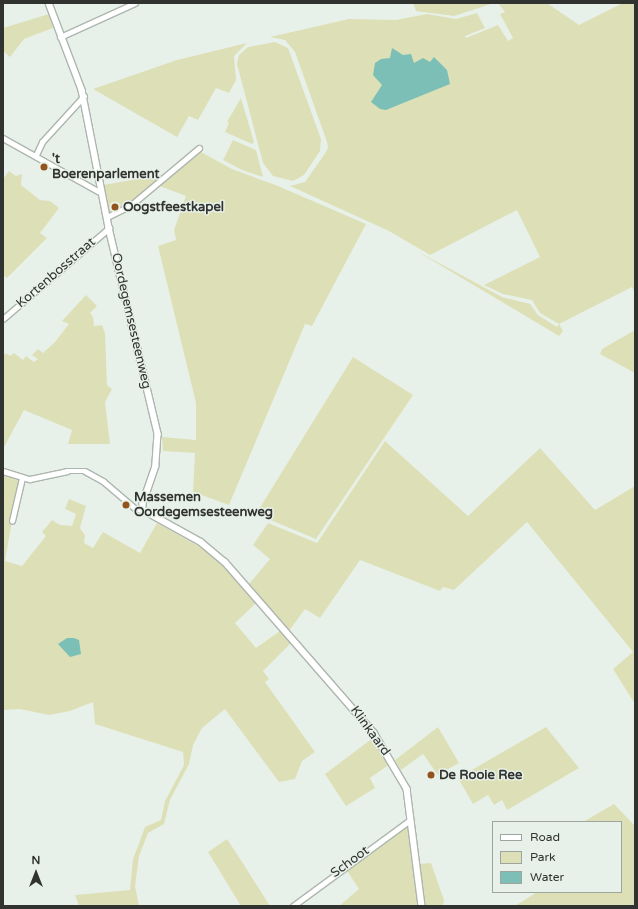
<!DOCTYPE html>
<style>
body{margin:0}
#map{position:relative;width:638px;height:909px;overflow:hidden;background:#e8f1e9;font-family:"Varela Round",sans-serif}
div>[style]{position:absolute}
.green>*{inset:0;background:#dde0b7}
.water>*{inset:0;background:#7bbfb6}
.roads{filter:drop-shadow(1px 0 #adb6ae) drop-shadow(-1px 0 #adb6ae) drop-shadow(0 1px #adb6ae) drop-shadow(0 -1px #adb6ae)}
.minor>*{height:4.5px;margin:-2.25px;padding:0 2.25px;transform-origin:2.25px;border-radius:2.25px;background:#fff}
.tertiary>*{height:5.5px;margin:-2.75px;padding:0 2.75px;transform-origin:2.75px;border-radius:2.75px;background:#fff}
.dots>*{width:11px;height:11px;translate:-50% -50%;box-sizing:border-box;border:2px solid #e8f1e9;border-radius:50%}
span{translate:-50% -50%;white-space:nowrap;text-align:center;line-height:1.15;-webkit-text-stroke:3px #e8f1e9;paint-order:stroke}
.poi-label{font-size:13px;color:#303330;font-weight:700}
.left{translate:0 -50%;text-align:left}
.street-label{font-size:13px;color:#303330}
.frame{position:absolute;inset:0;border:4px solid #303330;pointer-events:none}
.legend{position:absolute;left:492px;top:821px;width:130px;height:72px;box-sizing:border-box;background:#e8f1e9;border:1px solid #9ea59f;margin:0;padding:5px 7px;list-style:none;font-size:12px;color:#303330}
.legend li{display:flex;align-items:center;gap:8px;height:20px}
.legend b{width:20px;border:1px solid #9ea59f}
.north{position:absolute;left:16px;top:853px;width:40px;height:40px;-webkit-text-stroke:3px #e8f1e9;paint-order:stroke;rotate:0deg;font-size:11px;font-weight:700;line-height:16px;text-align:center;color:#303330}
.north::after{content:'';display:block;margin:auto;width:14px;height:18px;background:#303330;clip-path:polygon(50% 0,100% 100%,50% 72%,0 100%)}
</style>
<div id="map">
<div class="green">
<i style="clip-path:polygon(413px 3px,489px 3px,491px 4px,454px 16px,416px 11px)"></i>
<i style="clip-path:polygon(498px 3px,547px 3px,579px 25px,623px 3px,635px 3px,635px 293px,632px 287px,559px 324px,563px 331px,559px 336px,415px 250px,502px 297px,530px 304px,538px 315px,557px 327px,559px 324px,540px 313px,532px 300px,503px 294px,484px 285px,540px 257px,517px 210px,430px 255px,389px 231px,290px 186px,305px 182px,324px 155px,328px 148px,327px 142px,295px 52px,285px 40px,270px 37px,349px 19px,396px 20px,427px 14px,456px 19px,477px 13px,485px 28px,465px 36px,466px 38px,498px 25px,508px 41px,513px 38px,500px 14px,505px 12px)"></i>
<i style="clip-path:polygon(49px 14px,53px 28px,24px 39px,10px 57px,3px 51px,3px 28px)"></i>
<i style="clip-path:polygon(275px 42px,288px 48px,321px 139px,320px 151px,304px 175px,293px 181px,273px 176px,263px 163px,237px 64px,239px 55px,248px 47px)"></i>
<i style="clip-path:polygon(247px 43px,234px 56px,236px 80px,229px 93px,216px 88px,198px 120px,189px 116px,177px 137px,93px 89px,177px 60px)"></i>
<i style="clip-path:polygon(241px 98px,254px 142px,252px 144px,225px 132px,229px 123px,227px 122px)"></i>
<i style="clip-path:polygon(233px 140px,256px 150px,263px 177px,242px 170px,223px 160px)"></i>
<i style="clip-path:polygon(199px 151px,232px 169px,278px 186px,366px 224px,312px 326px,305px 324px,229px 505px,193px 492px,195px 453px,163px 451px,162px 437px,196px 440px,196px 403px,158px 246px,176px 240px,174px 230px,186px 196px,157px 185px)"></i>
<i style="clip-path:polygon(9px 171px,16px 176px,22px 174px,21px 185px,40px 200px,50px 201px,59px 208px,40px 233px,47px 238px,7px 278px,3px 275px,3px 179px)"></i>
<i style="clip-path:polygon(161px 175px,162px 178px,126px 207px,109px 212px,103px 185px)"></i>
<i style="clip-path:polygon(86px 295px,97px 306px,90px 313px,93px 317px,94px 326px,102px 325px,105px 333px,107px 385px,112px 389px,105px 402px,110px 444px,68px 444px,72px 430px,24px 410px,3px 449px,3px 356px,6px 353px,10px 356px,14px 353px,23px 360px,26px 356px,34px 362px,38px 359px,32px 355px,38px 349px,43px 353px,55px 342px,69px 324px,62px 321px)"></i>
<i style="clip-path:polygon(635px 330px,635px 373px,600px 354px,602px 349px)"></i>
<i style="clip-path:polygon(353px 357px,413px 395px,316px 539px,256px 514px)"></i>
<i style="clip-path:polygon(385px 441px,468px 516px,540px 448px,595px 510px,635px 486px,635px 704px,613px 669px,633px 652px,527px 522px,454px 590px,443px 587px,440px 591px,360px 560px,320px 618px,305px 609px,289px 631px,249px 584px,270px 559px,253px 545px,268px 523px,317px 543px)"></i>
<i style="clip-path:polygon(3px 474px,19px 481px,5px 561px,22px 566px,46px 536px,42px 532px,52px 520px,60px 525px,72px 526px,76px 514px,65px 509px,69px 499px,86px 506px,80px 528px,85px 535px,84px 543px,93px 548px,103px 532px,140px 553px,157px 523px,212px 554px,256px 603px,235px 623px,256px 648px,280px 631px,291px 643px,263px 671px,269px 679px,265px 682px,315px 752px,302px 761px,295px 779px,279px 782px,225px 709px,202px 728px,193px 745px,189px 764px,170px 800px,164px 824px,148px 833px,139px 856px,135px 886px,139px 906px,79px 906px,75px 895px,130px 890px,133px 859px,138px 846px,145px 827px,161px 820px,165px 801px,184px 765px,183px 752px,95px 724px,93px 702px,70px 711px,49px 715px,20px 709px,3px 710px)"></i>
<i style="clip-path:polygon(438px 727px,459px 763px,438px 775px,423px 754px,401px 770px,395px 760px)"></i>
<i style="clip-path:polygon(546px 727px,579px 768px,507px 810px,502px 800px,494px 805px,488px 795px,473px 804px,458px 778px)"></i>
<i style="clip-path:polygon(373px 738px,390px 764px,370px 778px,375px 788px,346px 806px,325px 774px)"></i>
<i style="clip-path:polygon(614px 804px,635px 826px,635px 906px,515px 906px,537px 892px,621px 892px,621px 822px,583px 822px)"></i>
<i style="clip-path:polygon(405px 827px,409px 830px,419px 906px,339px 906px,359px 889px,346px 869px)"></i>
<i style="clip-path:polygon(227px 839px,244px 865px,270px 906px,241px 906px,208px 852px)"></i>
<i style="clip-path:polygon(431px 863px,444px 900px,443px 906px,425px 906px,418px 864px)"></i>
</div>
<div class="water">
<i style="clip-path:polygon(392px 48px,403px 55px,411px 54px,414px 63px,423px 58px,430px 62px,434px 57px,447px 70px,450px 84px,386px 110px,380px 109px,371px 102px,382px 85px,373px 75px,375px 63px,381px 59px,390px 58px)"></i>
<i style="clip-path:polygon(74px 638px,79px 640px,81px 654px,70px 657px,58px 644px,67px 638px)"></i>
</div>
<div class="roads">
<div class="minor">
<i style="left:60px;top:37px;width:82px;rotate:-24.4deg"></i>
<i style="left:3px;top:138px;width:109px;rotate:29.2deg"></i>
<i style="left:98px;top:191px;width:4px"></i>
<i style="left:36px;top:155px;width:14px;rotate:-65deg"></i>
<i style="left:42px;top:142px;width:62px;rotate:-47.6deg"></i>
<i style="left:107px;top:217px;width:25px;rotate:-26deg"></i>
<i style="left:130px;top:206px;width:90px;rotate:-40deg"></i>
<i style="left:3px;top:319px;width:140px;rotate:-40.6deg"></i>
<i style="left:3px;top:471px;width:28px;rotate:17deg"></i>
<i style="left:30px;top:479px;width:38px;rotate:-12deg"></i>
<i style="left:67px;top:471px;width:18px"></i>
<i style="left:85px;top:471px;width:21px;rotate:29deg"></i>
<i style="left:103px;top:481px;width:43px;rotate:40.3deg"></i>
<i style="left:136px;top:509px;width:7px;rotate:8deg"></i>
<i style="left:12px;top:521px;width:44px;rotate:-76.9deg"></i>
<i style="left:293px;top:906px;width:145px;rotate:-36.3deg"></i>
</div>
<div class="tertiary">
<i style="left:49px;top:3px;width:93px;rotate:69.2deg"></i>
<i style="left:82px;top:90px;width:141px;rotate:78.9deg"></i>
<i style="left:109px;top:228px;width:212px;rotate:76.6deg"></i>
<i style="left:158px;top:434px;width:32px;rotate:94deg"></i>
<i style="left:156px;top:466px;width:39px;rotate:109deg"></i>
<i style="left:143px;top:503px;width:7px;rotate:90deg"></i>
<i style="left:143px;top:510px;width:66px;rotate:28.9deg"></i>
<i style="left:201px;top:542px;width:31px;rotate:40deg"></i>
<i style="left:225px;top:562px;width:227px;rotate:48.9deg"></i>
<i style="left:374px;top:733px;width:65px;rotate:59.5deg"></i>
<i style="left:407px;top:789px;width:118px;rotate:82.7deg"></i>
</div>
</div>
<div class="dots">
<i style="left:44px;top:167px;background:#93531d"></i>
<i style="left:115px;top:207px;background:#93531d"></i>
<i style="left:126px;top:505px;background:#93531d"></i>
<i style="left:431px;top:775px;background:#93531d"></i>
</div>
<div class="poi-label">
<span class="left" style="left:52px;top:167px">'t<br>Boerenparlement</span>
<span class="left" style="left:123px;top:207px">Oogstfeestkapel</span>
<span class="left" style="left:134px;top:505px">Massemen<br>Oordegemsesteenweg</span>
<span class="left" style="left:439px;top:775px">De Rooie Ree</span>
</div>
<div class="street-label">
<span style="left:56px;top:273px;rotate:-41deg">Kortenbosstraat</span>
<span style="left:131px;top:321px;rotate:77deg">Oordegemsesteenweg</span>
<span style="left:370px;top:731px;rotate:54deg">Klinkaard</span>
<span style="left:350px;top:862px;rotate:-36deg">Schoot</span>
</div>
<div class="frame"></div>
<ul class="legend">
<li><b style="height:5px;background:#fff"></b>Road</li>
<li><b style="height:11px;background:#dde0b7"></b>Park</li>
<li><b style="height:11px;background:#7bbfb6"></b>Water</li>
</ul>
<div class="north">N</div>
</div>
